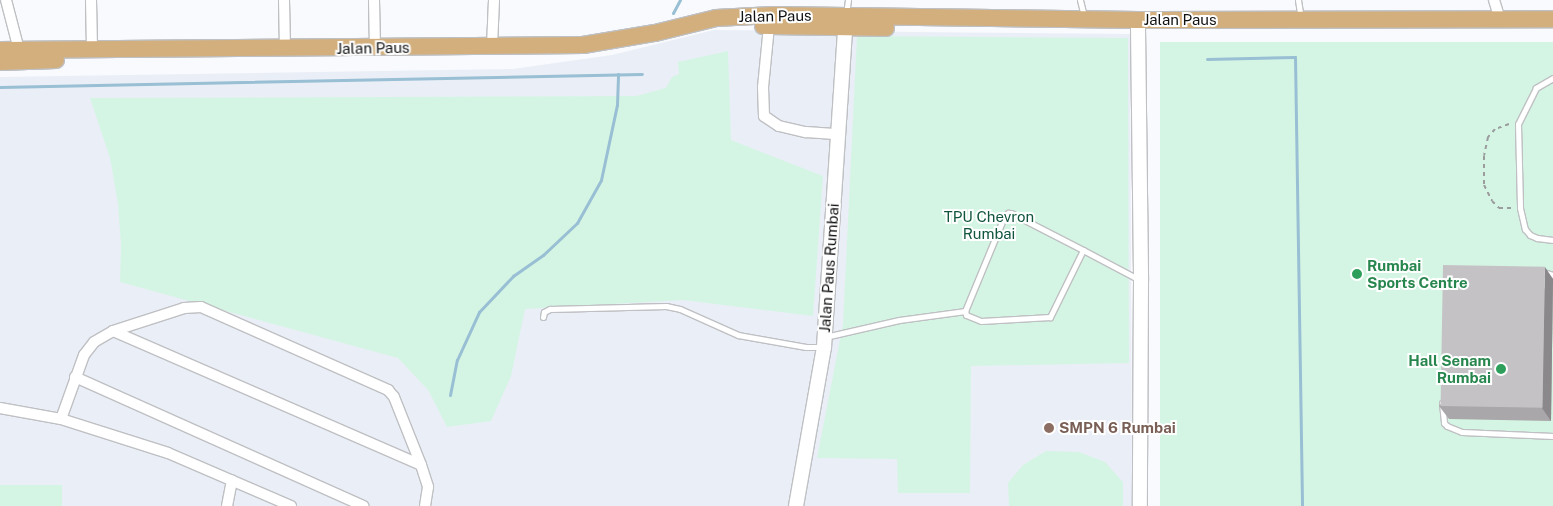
<!DOCTYPE html>
<style>
body{margin:0}
#map{position:relative;width:1553px;height:506px;overflow:hidden;background:#f8fafd;font-family:"Public Sans",sans-serif}
div>[style]{position:absolute}
.built>*{inset:0;background:#eaeef7}
.green>*{inset:0;background:#d5f5e4;transform-origin:0 0}
.stream>*{height:3px;margin:-1.5px;padding:0 1.5px;transform-origin:1.5px;border-radius:1.5px;background:#98bfd3}
.path>*{height:2px;margin-top:-1px;transform-origin:0;background:repeating-linear-gradient(90deg,#9a9c9e 0 4px,transparent 0 8px)}
.roads{filter:drop-shadow(1px 0 #bfc0c3) drop-shadow(-1px 0 #bfc0c3) drop-shadow(0 1px #bfc0c3) drop-shadow(0 -1px #bfc0c3)}
.service>*{height:5px;margin:-2.5px;padding:0 2.5px;transform-origin:2.5px;border-radius:2.5px;background:#fff}
.minor>*{height:10px;margin:-5px;padding:0 5px;transform-origin:5px;border-radius:5px;background:#fff}
.tertiary>*{height:14px;margin:-7px;padding:0 7px;transform-origin:7px;border-radius:7px;background:#fff}
.primary>*{height:16px;margin:-8px;padding:0 8px;transform-origin:8px;border-radius:8px;background:#d2af7c}
.wall>*{inset:0;background:#a9a7a9}
.shaded-wall>*{inset:0;background:#8a888a}
.building>*{inset:0;background:#c5c2c5;transform-origin:0 0}
.dots>*{width:14px;height:14px;translate:-50% -50%;box-sizing:border-box;border:2px solid #fff;border-radius:50%}
span{translate:-50% -50%;white-space:nowrap;text-align:center;line-height:1.15;-webkit-text-stroke:4px #fff;paint-order:stroke}
.street-label{font-size:15px;color:#101112}
.park-label{font-size:15px;color:#11563c}
.leisure-label{font-size:15px;color:#27864d;font-weight:700}
.left{translate:0 -50%;text-align:left}
.right{translate:-100% -50%;text-align:right}
.education-label{font-size:15px;color:#785e54;font-weight:700}
</style>
<div id="map">
<div class="built">
<i style="clip-path:polygon(714px 30px,1130px 34px,1132px 506px,0 506px,0 77px,513px 69px,612px 55px)"></i>
</div>
<div class="green">
<i style="clip-path:polygon(857px 36px,1128px 38px,1129px 363px,971px 366px,970px 493px,898px 493px,897px 459px,817px 458px,843px 324px)"></i>
<i style="left:1553px;top:42px;width:464px;height:393px;rotate:90deg"></i>
<i style="clip-path:polygon(728px 51px,731px 140px,823px 176px,813px 316px,683px 300px,525px 309px,511px 376px,491px 421px,447px 427px,428px 390px,398px 358px,120px 282px,121px 245px,118px 204px,110px 158px,90px 98px,636px 96px,666px 88px,672px 77px,679px 74px,678px 62px)"></i>
<i style="clip-path:polygon(1046px 451px,1079px 452px,1105px 462px,1123px 482px,1123px 506px,1009px 506px,1008px 483px,1023px 465px)"></i>
<i style="left:62px;top:485px;width:21px;height:62px;rotate:90deg"></i>
</div>
<div class="stream">
<i style="left:673px;top:13px;width:15px;rotate:-62deg"></i>
<i style="left:1207px;top:59px;width:88px;rotate:-1.3deg"></i>
<i style="left:1295px;top:57px;width:449px;rotate:89.1deg"></i>
<i style="left:0;top:87px;width:642px;rotate:-1.16deg"></i>
<i style="left:450px;top:395px;width:36px;rotate:-79deg"></i>
<i style="left:457px;top:360px;width:53px;rotate:-65.4deg"></i>
<i style="left:479px;top:312px;width:50px;rotate:-46.6deg"></i>
<i style="left:513px;top:276px;width:37px;rotate:-35deg"></i>
<i style="left:543px;top:255px;width:47px;rotate:-43.3deg"></i>
<i style="left:577px;top:223px;width:49px;rotate:-60.8deg"></i>
<i style="left:601px;top:180px;width:77px;rotate:-78deg"></i>
<i style="left:617px;top:105px;width:31px;rotate:-88deg"></i>
</div>
<div class="path">
<i style="left:1509px;top:124px;width:15px;rotate:160deg"></i>
<i style="left:1495px;top:129px;width:11px;rotate:131deg"></i>
<i style="left:1488px;top:137px;width:19px;rotate:102deg"></i>
<i style="left:1484px;top:156px;width:29px;rotate:90deg"></i>
<i style="left:1484px;top:185px;width:18px;rotate:63deg"></i>
<i style="left:1492px;top:201px;width:10px;rotate:45deg"></i>
<i style="left:1499px;top:208px;width:13px"></i>
</div>
<div class="roads">
<div class="service">
<i style="left:1080px;top:0;width:16px;rotate:76deg"></i>
<i style="left:1298px;top:0;width:18px;rotate:81deg"></i>
<i style="left:846px;top:14px;width:14px;rotate:-82deg"></i>
<i style="left:1553px;top:78px;width:20px;rotate:150deg"></i>
<i style="left:1536px;top:88px;width:40px;rotate:116.6deg"></i>
<i style="left:1518px;top:124px;width:84px;rotate:88.6deg"></i>
<i style="left:1520px;top:208px;width:22px;rotate:77deg"></i>
<i style="left:1525px;top:229px;width:8px;rotate:50deg"></i>
<i style="left:1530px;top:235px;width:8px;rotate:23deg"></i>
<i style="left:1537px;top:238px;width:16px;rotate:7deg"></i>
<i style="left:1083px;top:250px;width:75px;rotate:116.2deg"></i>
<i style="left:1050px;top:317px;width:69px;rotate:176.7deg"></i>
<i style="left:981px;top:321px;width:16px;rotate:-158deg"></i>
<i style="left:966px;top:315px;width:4px;rotate:-104deg"></i>
<i style="left:965px;top:311px;width:102px;rotate:-67.5deg"></i>
<i style="left:1004px;top:217px;width:6px;rotate:-45deg"></i>
<i style="left:1008px;top:213px;width:3px"></i>
<i style="left:1011px;top:213px;width:81px;rotate:27.2deg"></i>
<i style="left:1083px;top:250px;width:62px;rotate:27.8deg"></i>
<i style="left:1543px;top:272px;width:10px;rotate:17deg"></i>
<i style="left:543px;top:317px;width:5px;rotate:-79deg"></i>
<i style="left:544px;top:312px;width:7px;rotate:-27deg"></i>
<i style="left:550px;top:309px;width:116px;rotate:-1.5deg"></i>
<i style="left:666px;top:306px;width:14px;rotate:12deg"></i>
<i style="left:680px;top:309px;width:64px;rotate:24.1deg"></i>
<i style="left:738px;top:335px;width:69px;rotate:10deg"></i>
<i style="left:806px;top:347px;width:18px"></i>
<i style="left:825px;top:337px;width:76px;rotate:-12.9deg"></i>
<i style="left:899px;top:320px;width:67px;rotate:-7.8deg"></i>
<i style="left:1442px;top:403px;width:20px;rotate:84deg"></i>
<i style="left:1444px;top:423px;width:4px;rotate:45deg"></i>
<i style="left:1447px;top:426px;width:16px;rotate:22deg"></i>
<i style="left:1462px;top:432px;width:91px;rotate:2.5deg"></i>
</div>
<div class="minor">
<i style="left:6px;top:0;width:52px;rotate:75.4deg"></i>
<i style="left:91px;top:0;width:49px;rotate:88.8deg"></i>
<i style="left:284px;top:0;width:49px;rotate:88.8deg"></i>
<i style="left:374px;top:0;width:48px;rotate:88.8deg"></i>
<i style="left:1494px;top:0;width:21px;rotate:73deg"></i>
<i style="left:769px;top:26px;width:61px;rotate:95.6deg"></i>
<i style="left:763px;top:87px;width:29px;rotate:88deg"></i>
<i style="left:764px;top:116px;width:18px;rotate:34deg"></i>
<i style="left:779px;top:126px;width:28px;rotate:13deg"></i>
<i style="left:806px;top:132px;width:32px;rotate:4deg"></i>
<i style="left:492px;top:46px;width:46px;rotate:-87.5deg"></i>
<i style="left:113px;top:331px;width:336px;rotate:23.5deg"></i>
<i style="left:75px;top:377px;width:316px;rotate:24.1deg"></i>
<i style="left:0;top:408px;width:62px;rotate:10.2deg"></i>
<i style="left:61px;top:419px;width:112px;rotate:17.6deg"></i>
<i style="left:168px;top:453px;width:134px;rotate:23.3deg"></i>
<i style="left:61px;top:419px;width:68px;rotate:-70.2deg"></i>
<i style="left:84px;top:355px;width:16px;rotate:-52deg"></i>
<i style="left:94px;top:342px;width:22px;rotate:-30deg"></i>
<i style="left:113px;top:331px;width:75px;rotate:-17.9deg"></i>
<i style="left:184px;top:308px;width:17px;rotate:-3deg"></i>
<i style="left:201px;top:307px;width:205px;rotate:23.9deg"></i>
<i style="left:388px;top:390px;width:9px;rotate:49deg"></i>
<i style="left:394px;top:397px;width:73px;rotate:68.3deg"></i>
<i style="left:421px;top:465px;width:23px;rotate:72deg"></i>
<i style="left:428px;top:487px;width:19px;rotate:99deg"></i>
<i style="left:227px;top:506px;width:26px;rotate:-79deg"></i>
</div>
<div class="tertiary">
<i style="left:1138px;top:28px;width:253px;rotate:89.3deg"></i>
<i style="left:1141px;top:281px;width:225px;rotate:90.3deg"></i>
<i style="left:796px;top:506px;width:161px;rotate:-80deg"></i>
<i style="left:824px;top:347px;width:320px;rotate:-86.2deg"></i>
</div>
<div class="primary">
<i style="left:763px;top:26px;width:123px;rotate:0.9deg"></i>
<i style="left:0;top:50px;width:583px;rotate:-0.49deg"></i>
<i style="left:583px;top:45px;width:73px;rotate:-9.5deg"></i>
<i style="left:655px;top:33px;width:63px;rotate:-13.8deg"></i>
<i style="left:716px;top:18px;width:57px;rotate:-3deg"></i>
<i style="left:773px;top:15px;width:365px;rotate:0.8deg"></i>
<i style="left:1138px;top:20px;width:415px;rotate:-0.1deg"></i>
<i style="left:0;top:62px;width:56px;rotate:-2deg"></i>
</div>
</div>
<div class="wall">
<i style="clip-path:polygon(1553px 279px,1551px 421px,1449px 419px,1439px 406px)"></i>
</div>
<div class="shaded-wall">
<i style="clip-path:polygon(1545px 267px,1553px 279px,1551px 421px,1542px 408px)"></i>
</div>
<div class="building">
<i style="left:1443px;top:265px;width:102px;height:141px;rotate:1deg"></i>
</div>
<div class="dots">
<i style="left:1357px;top:274px;background:#2e9e5b"></i>
<i style="left:1501px;top:369px;background:#2e9e5b"></i>
<i style="left:1049px;top:428px;background:#8d6e63"></i>
</div>
<div class="street-label">
<span style="left:775px;top:16px;rotate:-1deg">Jalan Paus</span>
<span style="left:1180px;top:20px">Jalan Paus</span>
<span style="left:373px;top:48px;rotate:-1deg">Jalan Paus</span>
<span style="left:829px;top:268px;rotate:-86deg">Jalan Paus Rumbai</span>
</div>
<div class="park-label">
<span style="left:989px;top:225px">TPU Chevron<br>Rumbai</span>
</div>
<div class="leisure-label">
<span class="left" style="left:1367px;top:274px">Rumbai<br>Sports Centre</span>
<span class="right" style="left:1491px;top:369px">Hall Senam<br>Rumbai</span>
</div>
<div class="education-label">
<span class="left" style="left:1059px;top:428px">SMPN 6 Rumbai</span>
</div>
</div>
